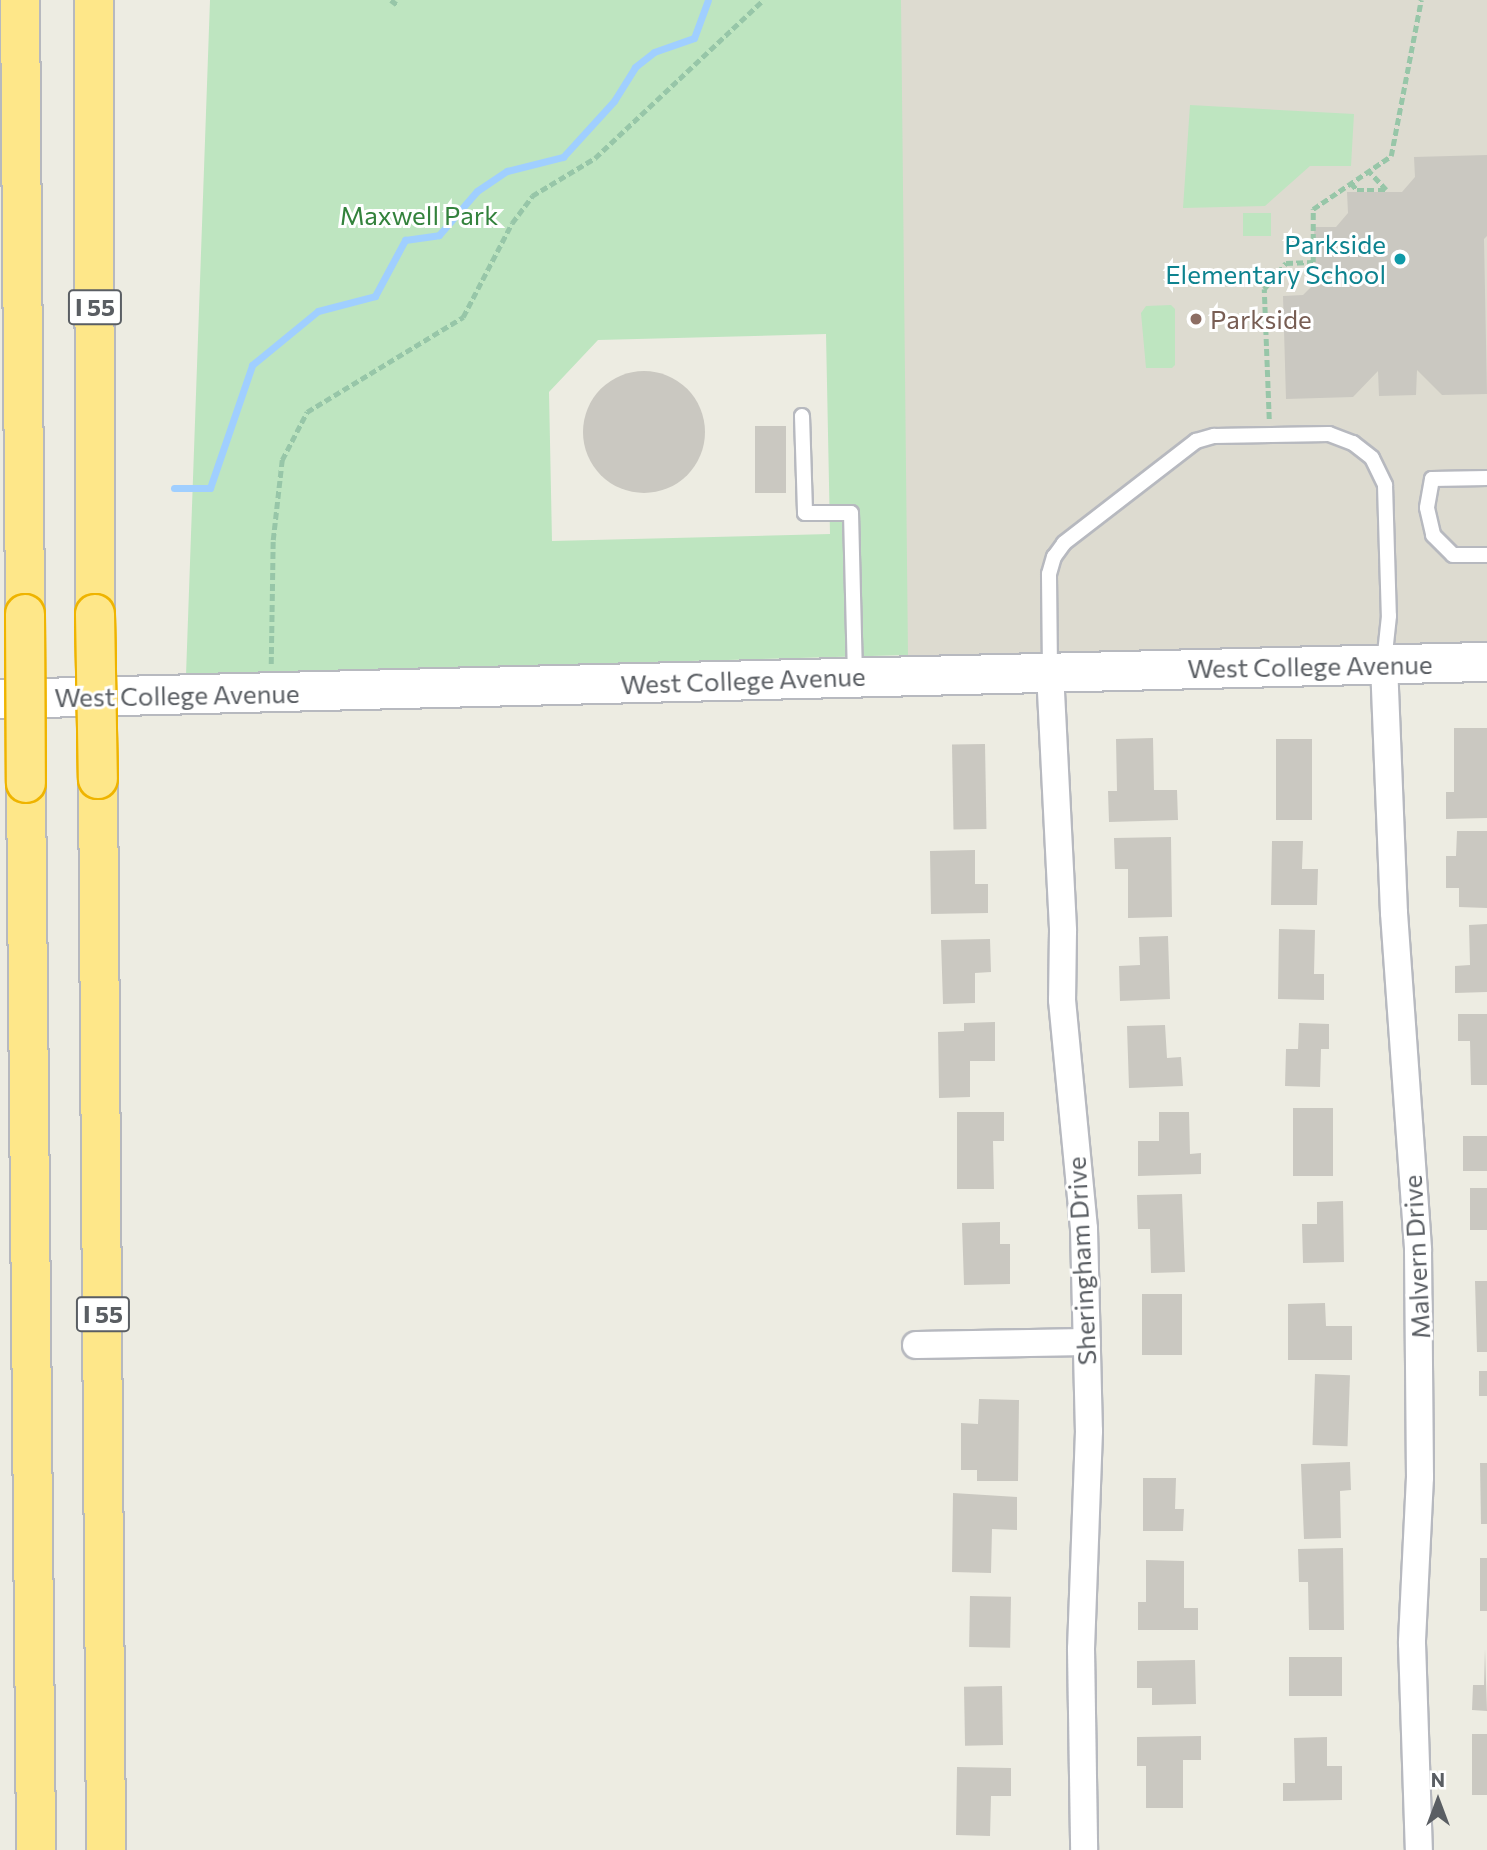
<!DOCTYPE html>
<style>
body{margin:0}
#map{position:relative;width:1487px;height:1850px;overflow:hidden;background:#edece2;font-family:Commissioner,sans-serif}
div>[style]{position:absolute}
.education>*{inset:0;background:#dddbd0;transform-origin:0 0}
.green>*{inset:0;background:#bee5c0;transform-origin:0 0}
.stream>*{height:7px;margin:-3.5px;padding:0 3.5px;transform-origin:3.5px;border-radius:3.5px;background:#a0cfff}
.building>*{inset:0;background:#cac8c1;transform-origin:0 0}
.round{border-radius:50%}
.path>*{height:4.5px;margin-top:-2.25px;transform-origin:0;background:repeating-linear-gradient(90deg,#97c6a8 0 7px,transparent 0 10.5px)}
.roads{filter:drop-shadow(2px 0 #b7b9bf) drop-shadow(-2px 0 #b7b9bf) drop-shadow(0 2px #b7b9bf) drop-shadow(0 -2px #b7b9bf)}
.lane>*{height:14px;margin:-7px;padding:0 7px;transform-origin:7px;border-radius:7px;background:#fff}
.street>*{height:26px;margin:-13px;padding:0 13px;transform-origin:13px;border-radius:13px;background:#fff}
.secondary>*{height:38px;margin:-19px;padding:0 19px;transform-origin:19px;border-radius:19px;background:#fff}
.highway>*{height:38px;margin:-19px;padding:0 19px;transform-origin:19px;border-radius:19px;background:#fee789}
.bridges{filter:drop-shadow(2px 0 #efb400) drop-shadow(-2px 0 #efb400) drop-shadow(0 2px #efb400) drop-shadow(0 -2px #efb400)}
.highway-bridge>*{height:38px;margin:-19px;padding:0 19px;transform-origin:19px;border-radius:19px;background:#fee789}
.dots>*{width:19px;height:19px;translate:-50% -50%;box-sizing:border-box;border:4px solid #fff;border-radius:50%}
span{translate:-50% -50%;white-space:nowrap;text-align:center;line-height:1.15;-webkit-text-stroke:6px #fff;paint-order:stroke}
.shield-label span{padding:2px 5px;background:#fff;border:2px solid;border-radius:5px;-webkit-text-stroke-width:0}
.shield-label{font-size:24px;color:#5a5e63;font-weight:700}
.park-label{font-size:26px;color:#33823c}
.culture-label{font-size:26px;color:#0d838f}
.right{translate:-100% -50%;text-align:right}
.education-label{font-size:26px;color:#785e54}
.left{translate:0 -50%;text-align:left}
.street-label{font-size:26px;color:#5a5e63}
.north{position:absolute;left:1403px;top:1766px;width:70px;height:70px;-webkit-text-stroke:5px #fff;paint-order:stroke;rotate:0deg;font-size:19px;font-weight:700;line-height:28px;text-align:center;color:#5a5e63}
.north::after{content:'';display:block;margin:auto;width:24px;height:32px;background:#5a5e63;clip-path:polygon(50% 0,100% 100%,50% 72%,0 100%)}
</style>
<div id="map">
<div class="education">
<i style="left:901px;top:0;width:586px;height:655px"></i>
</div>
<div class="green">
<i style="clip-path:polygon(evenodd,210px 0,901px 0,908px 655px,186px 675px,210px 0,826px 334px,830px 534px,552px 541px,549px 392px,598px 340px,826px 334px)"></i>
<i style="clip-path:polygon(1190px 105px,1354px 114px,1351px 166px,1310px 166px,1265px 206px,1183px 208px)"></i>
<i style="left:1243px;top:213px;width:28px;height:23px"></i>
<i style="clip-path:polygon(1171px 305px,1175px 309px,1175px 365px,1172px 368px,1146px 368px,1141px 313px,1146px 306px)"></i>
</div>
<div class="stream">
<i style="left:174px;top:488px;width:36px"></i>
<i style="left:210px;top:488px;width:130px;rotate:-71.1deg"></i>
<i style="left:252px;top:365px;width:85px;rotate:-39.3deg"></i>
<i style="left:318px;top:311px;width:59px;rotate:-14.7deg"></i>
<i style="left:375px;top:296px;width:64px;rotate:-61.8deg"></i>
<i style="left:405px;top:240px;width:34px;rotate:-8deg"></i>
<i style="left:439px;top:235px;width:58px;rotate:-49.2deg"></i>
<i style="left:477px;top:191px;width:36px;rotate:-34deg"></i>
<i style="left:507px;top:171px;width:58px;rotate:-14deg"></i>
<i style="left:563px;top:157px;width:76px;rotate:-47.7deg"></i>
<i style="left:614px;top:101px;width:40px;rotate:-58deg"></i>
<i style="left:635px;top:67px;width:24px;rotate:-38deg"></i>
<i style="left:654px;top:52px;width:42px;rotate:-19.3deg"></i>
<i style="left:694px;top:38px;width:40px;rotate:-69.8deg"></i>
</div>
<div class="building">
<i style="clip-path:polygon(1487px 155px,1487px 236px,1484px 239px,1487px 394px,1442px 395px,1417px 370px,1416px 395px,1379px 396px,1378px 371px,1353px 397px,1286px 399px,1283px 296px,1303px 295px,1316px 282px,1314px 227px,1336px 227px,1348px 213px,1347px 192px,1402px 192px,1415px 177px,1414px 157px)"></i>
<i class="round" style="left:583px;top:371px;width:122px;height:122px"></i>
<i style="left:786px;top:426px;width:67px;height:31px;rotate:90deg"></i>
<i style="clip-path:polygon(1454px 728px,1487px 728px,1487px 818px,1446px 819px,1446px 792px,1454px 792px)"></i>
<i style="clip-path:polygon(1153px 738px,1154px 790px,1177px 790px,1178px 820px,1109px 822px,1108px 791px,1117px 791px,1116px 739px)"></i>
<i style="left:1276px;top:739px;width:36px;height:81px"></i>
<i style="left:985px;top:744px;width:85px;height:33px;rotate:89deg"></i>
<i style="clip-path:polygon(1457px 831px,1487px 831px,1487px 908px,1459px 907px,1459px 888px,1446px 888px,1446px 856px,1456px 856px)"></i>
<i style="clip-path:polygon(1171px 837px,1172px 917px,1128px 918px,1128px 869px,1115px 869px,1114px 838px)"></i>
<i style="clip-path:polygon(1272px 841px,1303px 841px,1302px 869px,1318px 869px,1317px 905px,1271px 905px)"></i>
<i style="clip-path:polygon(975px 850px,975px 884px,988px 884px,988px 913px,931px 914px,930px 851px)"></i>
<i style="clip-path:polygon(1487px 924px,1487px 992px,1455px 993px,1455px 966px,1470px 965px,1469px 925px)"></i>
<i style="clip-path:polygon(1279px 929px,1315px 930px,1314px 974px,1324px 974px,1324px 1000px,1278px 999px)"></i>
<i style="clip-path:polygon(1168px 936px,1170px 999px,1120px 1001px,1119px 966px,1140px 965px,1139px 937px)"></i>
<i style="clip-path:polygon(990px 939px,991px 972px,975px 973px,975px 1003px,943px 1004px,941px 940px)"></i>
<i style="clip-path:polygon(1458px 1014px,1487px 1014px,1487px 1085px,1471px 1085px,1470px 1041px,1458px 1041px)"></i>
<i style="clip-path:polygon(995px 1022px,995px 1061px,970px 1061px,970px 1097px,939px 1098px,938px 1032px,964px 1031px,964px 1023px)"></i>
<i style="clip-path:polygon(1299px 1023px,1329px 1024px,1329px 1049px,1321px 1049px,1320px 1087px,1285px 1086px,1286px 1049px,1298px 1049px)"></i>
<i style="clip-path:polygon(1165px 1025px,1167px 1058px,1181px 1057px,1183px 1086px,1129px 1088px,1127px 1026px)"></i>
<i style="left:1293px;top:1108px;width:40px;height:68px"></i>
<i style="clip-path:polygon(957px 1112px,1004px 1112px,1004px 1141px,993px 1141px,994px 1189px,957px 1189px)"></i>
<i style="clip-path:polygon(1159px 1112px,1189px 1112px,1190px 1154px,1201px 1153px,1201px 1174px,1138px 1176px,1138px 1141px,1159px 1141px)"></i>
<i style="left:1487px;top:1136px;width:35px;height:24px;rotate:90deg"></i>
<i style="left:1487px;top:1188px;width:42px;height:17px;rotate:90deg"></i>
<i style="clip-path:polygon(1182px 1194px,1185px 1272px,1151px 1273px,1150px 1229px,1138px 1229px,1137px 1195px)"></i>
<i style="clip-path:polygon(1343px 1201px,1344px 1262px,1303px 1263px,1302px 1224px,1317px 1224px,1317px 1202px)"></i>
<i style="clip-path:polygon(1000px 1222px,1000px 1244px,1010px 1244px,1010px 1284px,964px 1285px,962px 1223px)"></i>
<i style="clip-path:polygon(1475px 1281px,1487px 1281px,1487px 1352px,1477px 1352px)"></i>
<i style="left:1142px;top:1294px;width:40px;height:61px"></i>
<i style="clip-path:polygon(1325px 1303px,1326px 1326px,1352px 1326px,1352px 1360px,1288px 1360px,1288px 1304px)"></i>
<i style="left:1479px;top:1371px;width:8px;height:25px"></i>
<i style="left:1315px;top:1374px;width:35px;height:71px;rotate:2deg"></i>
<i style="clip-path:polygon(979px 1399px,1019px 1400px,1018px 1481px,977px 1481px,977px 1470px,961px 1470px,961px 1423px,978px 1424px)"></i>
<i style="clip-path:polygon(1350px 1462px,1351px 1490px,1340px 1491px,1341px 1538px,1304px 1539px,1301px 1464px)"></i>
<i style="clip-path:polygon(1480px 1463px,1487px 1463px,1487px 1524px,1481px 1524px)"></i>
<i style="clip-path:polygon(1143px 1478px,1176px 1478px,1175px 1509px,1184px 1509px,1183px 1531px,1143px 1531px)"></i>
<i style="clip-path:polygon(953px 1493px,1017px 1497px,1017px 1530px,992px 1529px,991px 1573px,952px 1572px)"></i>
<i style="clip-path:polygon(1343px 1548px,1344px 1630px,1309px 1630px,1308px 1582px,1299px 1582px,1298px 1549px)"></i>
<i style="left:1480px;top:1558px;width:7px;height:53px"></i>
<i style="clip-path:polygon(1146px 1560px,1184px 1561px,1184px 1608px,1198px 1608px,1198px 1630px,1138px 1630px,1138px 1602px,1146px 1602px)"></i>
<i style="left:970px;top:1596px;width:41px;height:51px;rotate:1deg"></i>
<i style="clip-path:polygon(1485px 1649px,1487px 1711px,1472px 1710px,1473px 1685px,1484px 1685px)"></i>
<i style="left:1289px;top:1657px;width:53px;height:39px"></i>
<i style="clip-path:polygon(1195px 1660px,1196px 1704px,1152px 1705px,1152px 1688px,1137px 1688px,1137px 1661px)"></i>
<i style="left:1002px;top:1686px;width:59px;height:38px;rotate:89deg"></i>
<i style="left:1472px;top:1734px;width:15px;height:61px"></i>
<i style="clip-path:polygon(1201px 1736px,1201px 1760px,1183px 1760px,1183px 1808px,1146px 1808px,1146px 1766px,1137px 1766px,1137px 1737px)"></i>
<i style="clip-path:polygon(1327px 1737px,1327px 1766px,1342px 1766px,1342px 1800px,1283px 1801px,1283px 1783px,1295px 1783px,1294px 1738px)"></i>
<i style="clip-path:polygon(957px 1767px,1011px 1768px,1011px 1796px,991px 1796px,990px 1836px,956px 1835px)"></i>
</div>
<div class="path">
<i style="left:391px;top:0;width:10px;rotate:37deg"></i>
<i style="left:1351px;top:183px;width:9px;rotate:49deg"></i>
<i style="left:1357px;top:190px;width:29px"></i>
<i style="left:1386px;top:190px;width:26px;rotate:-133deg"></i>
<i style="left:1269px;top:419px;width:130px;rotate:-92.2deg"></i>
<i style="left:1264px;top:289px;width:34px;rotate:-50deg"></i>
<i style="left:1286px;top:263px;width:27px;rotate:-2deg"></i>
<i style="left:1313px;top:262px;width:53px;rotate:-90deg"></i>
<i style="left:1313px;top:209px;width:94px;rotate:-34.2deg"></i>
<i style="left:1391px;top:156px;width:159px;rotate:-79.1deg"></i>
<i style="left:271px;top:664px;width:124px;rotate:-89.1deg"></i>
<i style="left:273px;top:540px;width:81px;rotate:-83.6deg"></i>
<i style="left:282px;top:460px;width:54px;rotate:-62.5deg"></i>
<i style="left:307px;top:412px;width:183px;rotate:-31.3deg"></i>
<i style="left:463px;top:317px;width:106px;rotate:-62.5deg"></i>
<i style="left:512px;top:223px;width:34px;rotate:-53deg"></i>
<i style="left:532px;top:196px;width:74px;rotate:-31.1deg"></i>
<i style="left:595px;top:158px;width:231px;rotate:-43.2deg"></i>
</div>
<div class="roads">
<div class="lane">
<i style="left:802px;top:416px;width:97px;rotate:88.2deg"></i>
<i style="left:805px;top:513px;width:46px"></i>
<i style="left:851px;top:513px;width:162px;rotate:88.6deg"></i>
<i style="left:1487px;top:478px;width:55px;rotate:179deg"></i>
<i style="left:1432px;top:479px;width:29px;rotate:100deg"></i>
<i style="left:1427px;top:508px;width:28px;rotate:77deg"></i>
<i style="left:1433px;top:535px;width:28px;rotate:45deg"></i>
<i style="left:1453px;top:555px;width:34px"></i>
<i style="left:1050px;top:671px;width:97px;rotate:-90.6deg"></i>
<i style="left:1049px;top:574px;width:18px;rotate:-74deg"></i>
<i style="left:1054px;top:557px;width:17px;rotate:-54deg"></i>
<i style="left:1064px;top:543px;width:167px;rotate:-37.7deg"></i>
<i style="left:1196px;top:441px;width:19px;rotate:-16deg"></i>
<i style="left:1214px;top:436px;width:115px;rotate:-1deg"></i>
<i style="left:1329px;top:434px;width:26px;rotate:21deg"></i>
<i style="left:1353px;top:443px;width:24px;rotate:38deg"></i>
<i style="left:1372px;top:458px;width:30px;rotate:64deg"></i>
<i style="left:1385px;top:485px;width:131px;rotate:88.3deg"></i>
<i style="left:1389px;top:616px;width:47px;rotate:96.1deg"></i>
</div>
<div class="street">
<i style="left:1384px;top:664px;width:249px;rotate:87.7deg"></i>
<i style="left:1394px;top:913px;width:338px;rotate:85.9deg"></i>
<i style="left:1418px;top:1250px;width:227px;rotate:89.5deg"></i>
<i style="left:1420px;top:1477px;width:166px;rotate:92.8deg"></i>
<i style="left:1412px;top:1643px;width:207px;rotate:88.1deg"></i>
<i style="left:1050px;top:672px;width:259px;rotate:87.1deg"></i>
<i style="left:1063px;top:931px;width:69px;rotate:90.8deg"></i>
<i style="left:1062px;top:1000px;width:230px;rotate:84.5deg"></i>
<i style="left:1084px;top:1229px;width:202px;rotate:88.6deg"></i>
<i style="left:1089px;top:1431px;width:218px;rotate:92.1deg"></i>
<i style="left:1081px;top:1649px;width:201px;rotate:89.1deg"></i>
<i style="left:916px;top:1345px;width:171px;rotate:-1deg"></i>
</div>
<div class="secondary">
<i style="left:0;top:699px;width:1487px;rotate:-1.43deg"></i>
</div>
<div class="highway">
<i style="left:20px;top:0;width:614px;rotate:89.53deg"></i>
<i style="left:94px;top:0;width:614px;rotate:89.91deg"></i>
<i style="left:98px;top:779px;width:1071px;rotate:89.57deg"></i>
<i style="left:26px;top:783px;width:1067px;rotate:89.46deg"></i>
</div>
</div>
<div class="bridges">
<div class="highway-bridge">
<i style="left:25px;top:614px;width:169px;rotate:89.7deg"></i>
<i style="left:95px;top:614px;width:165px;rotate:89deg"></i>
</div>
</div>
<div class="dots">
<i style="left:1400px;top:259px;background:#0f9aa8"></i>
<i style="left:1196px;top:319px;background:#8d6e63"></i>
</div>
<div class="shield-label">
<span style="left:95px;top:307px">I 55</span>
<span style="left:103px;top:1314px">I 55</span>
</div>
<div class="park-label">
<span style="left:419px;top:215px">Maxwell Park</span>
</div>
<div class="culture-label">
<span class="right" style="left:1386px;top:259px">Parkside<br>Elementary School</span>
</div>
<div class="education-label">
<span class="left" style="left:1210px;top:319px">Parkside</span>
</div>
<div class="street-label">
<span style="left:1310px;top:666px;rotate:-1deg">West College Avenue</span>
<span style="left:743px;top:680px;rotate:-2deg">West College Avenue</span>
<span style="left:177px;top:695px;rotate:-1deg">West College Avenue</span>
<span style="left:1416px;top:1257px;rotate:-93deg">Malvern Drive</span>
<span style="left:1081px;top:1261px;rotate:-93deg">Sheringham Drive</span>
</div>
<div class="north">N</div>
</div>
